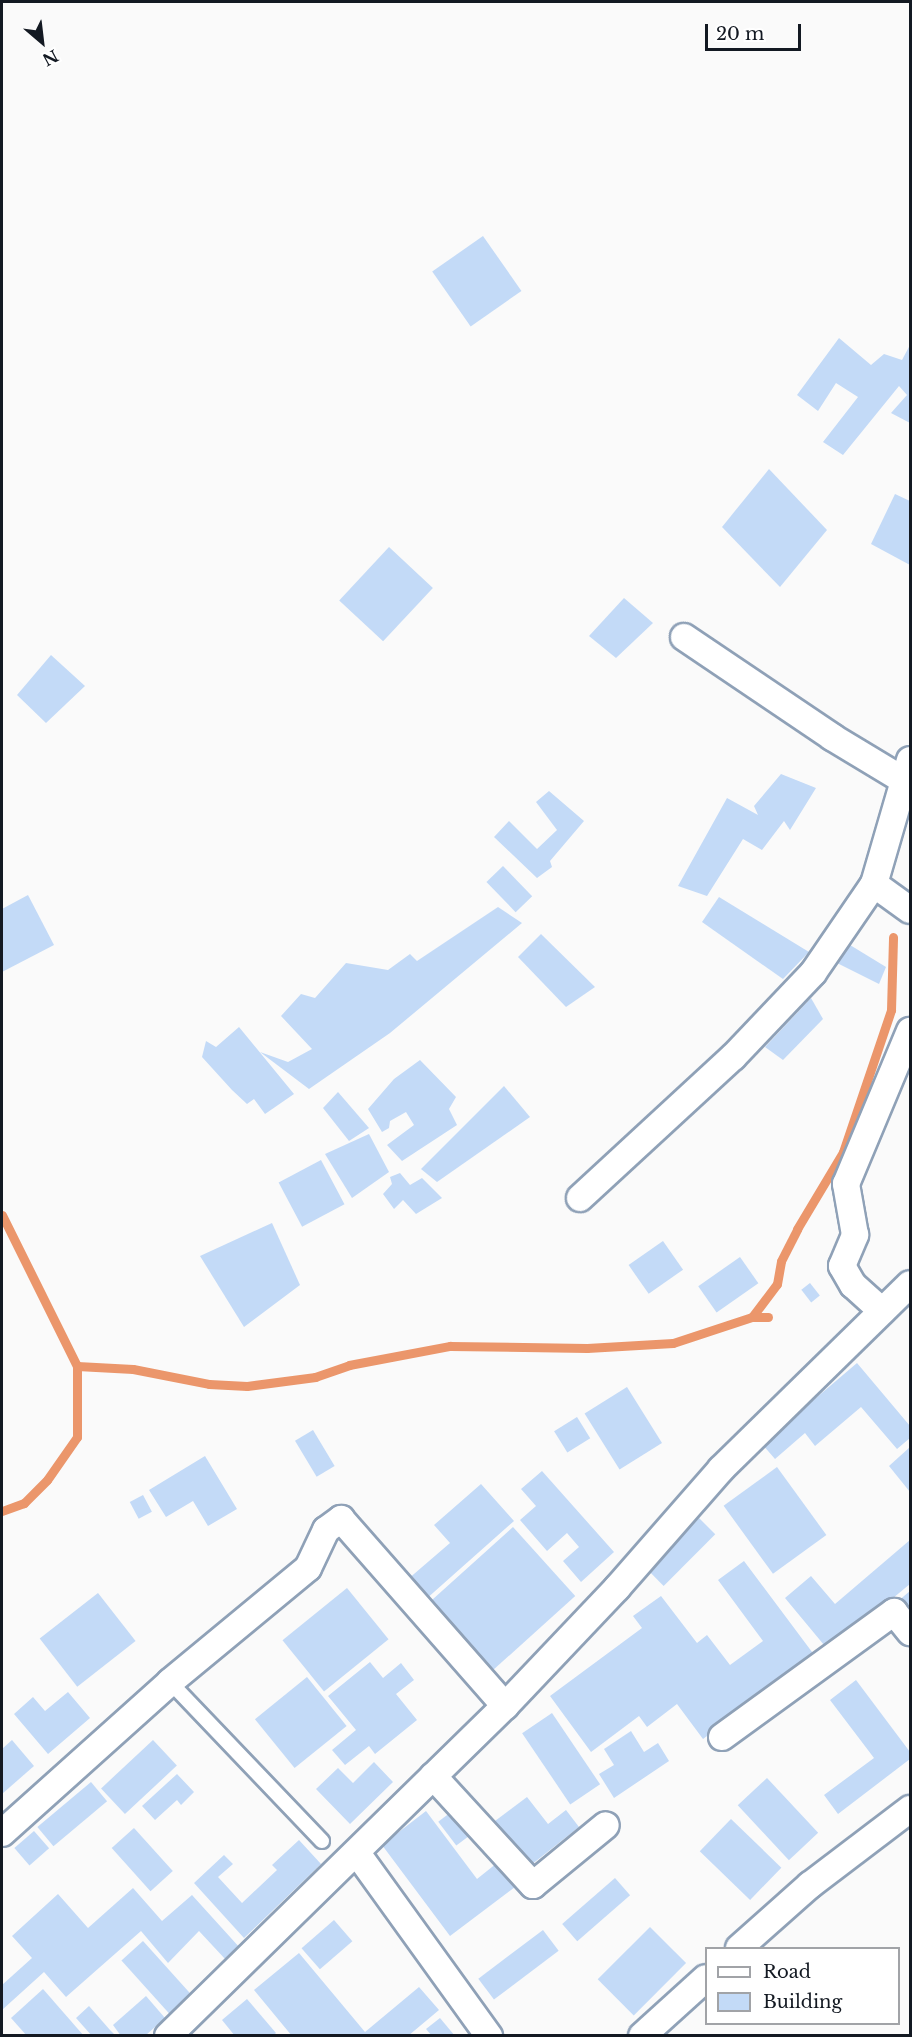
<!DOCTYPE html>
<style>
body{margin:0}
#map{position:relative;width:912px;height:2037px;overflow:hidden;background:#fafafa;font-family:"Libre Baskerville",serif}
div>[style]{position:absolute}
.stream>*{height:9px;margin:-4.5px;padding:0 4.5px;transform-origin:4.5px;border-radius:4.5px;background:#eb966b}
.building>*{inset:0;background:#c3daf7;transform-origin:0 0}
.roads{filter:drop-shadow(2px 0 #8fa1b7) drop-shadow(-2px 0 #8fa1b7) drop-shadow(0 2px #8fa1b7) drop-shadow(0 -2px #8fa1b7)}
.service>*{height:14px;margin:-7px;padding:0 7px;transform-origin:7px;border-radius:7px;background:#fff}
.minor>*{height:26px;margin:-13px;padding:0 13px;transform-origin:13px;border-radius:13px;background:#fff}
span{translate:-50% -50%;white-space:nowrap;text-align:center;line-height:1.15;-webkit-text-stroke:5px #fff;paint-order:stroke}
.frame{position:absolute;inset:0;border:3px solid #131922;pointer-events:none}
.legend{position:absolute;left:705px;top:1947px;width:195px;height:78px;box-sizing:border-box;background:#fff;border:2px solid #a1a3a7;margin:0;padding:8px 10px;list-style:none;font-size:18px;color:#131922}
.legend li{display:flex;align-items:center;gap:12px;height:30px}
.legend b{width:30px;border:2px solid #a1a3a7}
.north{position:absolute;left:12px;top:12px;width:60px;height:60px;-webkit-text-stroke:4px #fff;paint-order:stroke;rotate:152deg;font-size:16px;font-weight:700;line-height:24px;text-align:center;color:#131922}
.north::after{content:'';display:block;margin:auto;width:21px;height:27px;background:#131922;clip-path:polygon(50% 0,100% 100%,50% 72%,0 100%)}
.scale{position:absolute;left:705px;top:24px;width:96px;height:27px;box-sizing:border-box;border:3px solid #131922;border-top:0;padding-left:8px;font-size:18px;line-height:21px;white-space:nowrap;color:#131922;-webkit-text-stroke:4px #fff;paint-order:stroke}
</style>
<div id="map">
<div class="stream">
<i style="left:2px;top:1215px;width:169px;rotate:63.6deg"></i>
<i style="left:77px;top:1366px;width:71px;rotate:90deg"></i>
<i style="left:77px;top:1437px;width:52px;rotate:124.9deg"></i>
<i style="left:47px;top:1480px;width:33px;rotate:135deg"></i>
<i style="left:24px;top:1503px;width:23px;rotate:160deg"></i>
<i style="left:752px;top:1317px;width:41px;rotate:-52.9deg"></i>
<i style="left:777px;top:1284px;width:23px;rotate:-80deg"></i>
<i style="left:781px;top:1261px;width:36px;rotate:-63deg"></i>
<i style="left:797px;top:1229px;width:90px;rotate:-59.1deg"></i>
<i style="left:843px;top:1152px;width:150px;rotate:-71.3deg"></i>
<i style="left:891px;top:1010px;width:73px;rotate:-88.4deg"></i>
<i style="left:77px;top:1366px;width:56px;rotate:3.1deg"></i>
<i style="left:133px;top:1369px;width:77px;rotate:11.2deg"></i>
<i style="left:209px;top:1384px;width:38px;rotate:3deg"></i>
<i style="left:247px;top:1386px;width:69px;rotate:-7.5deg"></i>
<i style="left:315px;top:1377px;width:36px;rotate:-19deg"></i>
<i style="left:349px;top:1365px;width:103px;rotate:-10.7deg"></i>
<i style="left:450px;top:1346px;width:137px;rotate:0.8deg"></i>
<i style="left:587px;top:1348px;width:86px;rotate:-3.3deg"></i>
<i style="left:673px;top:1343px;width:83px;rotate:-18.2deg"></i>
<i style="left:752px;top:1317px;width:16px"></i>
</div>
<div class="building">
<i style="left:483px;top:236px;width:67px;height:62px;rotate:55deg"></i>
<i style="clip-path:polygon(839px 338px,871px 365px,884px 354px,902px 360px,910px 345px,910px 423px,891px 413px,907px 395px,899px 386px,843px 455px,823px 442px,858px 397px,836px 383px,818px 411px,797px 395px)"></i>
<i style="clip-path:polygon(769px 469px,827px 530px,780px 587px,722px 527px)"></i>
<i style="clip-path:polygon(895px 494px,910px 501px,910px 565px,871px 544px)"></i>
<i style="left:389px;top:547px;width:60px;height:73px;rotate:43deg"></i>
<i style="clip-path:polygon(624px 598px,653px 623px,616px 658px,589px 636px)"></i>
<i style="clip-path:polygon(51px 655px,85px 686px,46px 723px,17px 695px)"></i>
<i style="clip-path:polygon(781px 774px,816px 788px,790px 830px,784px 821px,762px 850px,743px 839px,707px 896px,678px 886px,727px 798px,758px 815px,754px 806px)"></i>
<i style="clip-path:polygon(549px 791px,584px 821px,550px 861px,552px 867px,537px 878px,494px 837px,509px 821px,537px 849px,557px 830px,536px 802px)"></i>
<i style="left:503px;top:866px;width:42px;height:23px;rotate:46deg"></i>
<i style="clip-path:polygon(28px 895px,54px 945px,2px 972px,2px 909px)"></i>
<i style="clip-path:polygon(719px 897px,809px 952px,783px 979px,702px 922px)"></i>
<i style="clip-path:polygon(498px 907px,522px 923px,390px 1033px,309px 1089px,260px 1052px,288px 1062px,312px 1049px,281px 1016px,301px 994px,315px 998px,346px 963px,388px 970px,410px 954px,417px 961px)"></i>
<i style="clip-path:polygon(541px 934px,595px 987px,566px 1007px,518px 957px)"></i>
<i style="clip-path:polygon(850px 945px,886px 967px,879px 984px,837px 963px)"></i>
<i style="clip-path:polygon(811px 998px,823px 1019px,783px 1060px,765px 1047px)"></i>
<i style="clip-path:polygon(239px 1027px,294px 1094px,265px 1114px,254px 1099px,247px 1104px,232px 1090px,202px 1057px,206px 1041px,216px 1047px)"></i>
<i style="clip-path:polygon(420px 1060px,456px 1097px,449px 1109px,457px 1125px,402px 1161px,387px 1145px,414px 1125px,406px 1112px,390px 1121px,389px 1128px,382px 1132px,368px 1109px,394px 1079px)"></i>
<i style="clip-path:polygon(504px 1086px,530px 1117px,437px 1182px,421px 1169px)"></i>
<i style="clip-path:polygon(338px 1092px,369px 1128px,349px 1141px,323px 1108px)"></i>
<i style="clip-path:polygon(369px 1134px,389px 1172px,352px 1198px,325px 1154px)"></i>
<i style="left:321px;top:1160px;width:50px;height:48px;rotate:62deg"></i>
<i style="clip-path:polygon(400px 1173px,410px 1185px,422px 1178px,442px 1198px,416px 1214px,403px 1200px,394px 1209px,383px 1194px,392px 1184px,390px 1177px)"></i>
<i style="clip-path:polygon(272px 1223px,300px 1285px,244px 1327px,200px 1256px)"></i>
<i style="left:663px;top:1241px;width:35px;height:42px;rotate:55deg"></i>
<i style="left:740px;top:1257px;width:32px;height:51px;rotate:55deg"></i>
<i style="left:810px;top:1283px;width:16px;height:11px;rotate:52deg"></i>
<i style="clip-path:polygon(857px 1363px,910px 1426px,910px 1438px,897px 1449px,861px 1407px,815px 1446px,805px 1433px,775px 1459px,762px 1444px)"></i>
<i style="left:627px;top:1387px;width:66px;height:50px;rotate:58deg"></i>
<i style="left:577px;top:1417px;width:25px;height:27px;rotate:58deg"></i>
<i style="left:313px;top:1430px;width:42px;height:21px;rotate:59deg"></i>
<i style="clip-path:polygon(910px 1447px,910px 1492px,889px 1466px)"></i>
<i style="clip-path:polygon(205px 1456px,237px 1509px,208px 1526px,193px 1501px,166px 1517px,149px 1490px)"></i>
<i style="left:777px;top:1467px;width:84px;height:66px;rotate:54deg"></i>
<i style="clip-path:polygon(542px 1471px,614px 1552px,581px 1582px,563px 1561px,579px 1547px,567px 1533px,547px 1551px,520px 1520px,536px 1506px,521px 1489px)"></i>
<i style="clip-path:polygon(481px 1484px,514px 1521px,425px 1600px,407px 1580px,450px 1543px,434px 1525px)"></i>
<i style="left:143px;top:1495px;width:19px;height:15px;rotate:62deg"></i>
<i style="left:699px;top:1518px;width:23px;height:73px;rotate:45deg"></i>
<i style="left:513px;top:1527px;width:93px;height:118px;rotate:48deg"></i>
<i style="clip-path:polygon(910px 1540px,910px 1584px,829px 1651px,785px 1598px,811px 1576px,835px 1604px)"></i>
<i style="clip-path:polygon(744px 1561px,815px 1656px,703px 1739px,677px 1704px,647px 1727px,639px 1716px,591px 1752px,550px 1696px,642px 1628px,633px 1616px,661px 1596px,697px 1643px,707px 1635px,730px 1665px,763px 1641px,718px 1580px)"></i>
<i style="left:347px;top:1588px;width:66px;height:83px;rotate:51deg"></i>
<i style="clip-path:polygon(910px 1591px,910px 1618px,897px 1602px)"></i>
<i style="left:98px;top:1593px;width:61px;height:74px;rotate:52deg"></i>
<i style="clip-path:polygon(370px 1662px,383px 1678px,401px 1663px,414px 1680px,396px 1694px,417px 1720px,375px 1754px,369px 1746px,345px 1765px,332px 1750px,356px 1730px,328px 1696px)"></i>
<i style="left:307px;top:1677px;width:63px;height:67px;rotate:51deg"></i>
<i style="clip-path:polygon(856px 1680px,910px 1752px,910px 1759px,838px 1814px,824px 1795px,874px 1758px,830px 1700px)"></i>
<i style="clip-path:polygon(68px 1692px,90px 1718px,48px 1754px,14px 1714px,33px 1697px,45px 1711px)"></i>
<i style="left:552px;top:1713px;width:86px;height:36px;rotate:56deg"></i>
<i style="clip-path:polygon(631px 1731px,644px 1752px,658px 1743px,669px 1761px,614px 1798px,599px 1774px,614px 1765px,604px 1749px)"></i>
<i style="clip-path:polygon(12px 1740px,34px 1766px,2px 1794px,2px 1749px)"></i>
<i style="left:153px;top:1740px;width:35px;height:71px;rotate:47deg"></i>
<i style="clip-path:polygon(374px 1762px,393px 1782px,350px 1824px,316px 1789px,338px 1768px,353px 1783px)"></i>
<i style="clip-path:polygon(177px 1774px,194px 1792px,181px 1805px,177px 1800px,155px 1820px,142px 1806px)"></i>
<i style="left:767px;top:1778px;width:75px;height:40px;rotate:47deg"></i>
<i style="left:91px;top:1782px;width:25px;height:70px;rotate:50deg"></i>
<i style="clip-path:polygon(527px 1797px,548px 1824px,566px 1810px,579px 1827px,526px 1869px,491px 1824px)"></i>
<i style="left:455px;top:1809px;width:30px;height:21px;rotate:53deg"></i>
<i style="clip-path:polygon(426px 1811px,477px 1879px,497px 1863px,515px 1887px,450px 1936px,382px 1845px)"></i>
<i style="left:731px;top:1819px;width:70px;height:45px;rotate:44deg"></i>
<i style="left:134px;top:1828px;width:58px;height:30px;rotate:48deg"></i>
<i style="left:34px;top:1831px;width:23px;height:26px;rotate:49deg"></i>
<i style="clip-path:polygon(299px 1840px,321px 1864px,244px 1938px,194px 1883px,224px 1855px,233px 1864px,218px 1877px,242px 1903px,277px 1870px,272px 1865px)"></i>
<i style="left:615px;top:1878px;width:23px;height:70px;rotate:49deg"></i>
<i style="clip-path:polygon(133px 1888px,162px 1921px,192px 1895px,240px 1948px,226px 1960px,199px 1931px,168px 1963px,141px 1931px,66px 1997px,44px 1972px,2px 2010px,2px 1985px,32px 1958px,12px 1936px,58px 1894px,88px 1928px)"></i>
<i style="left:334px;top:1920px;width:28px;height:43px;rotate:49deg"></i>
<i style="left:650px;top:1927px;width:51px;height:74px;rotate:45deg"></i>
<i style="left:543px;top:1930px;width:26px;height:81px;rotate:53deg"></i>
<i style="left:143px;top:1941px;width:72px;height:29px;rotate:48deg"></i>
<i style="clip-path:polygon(299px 1953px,365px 2032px,419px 1987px,439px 2010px,408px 2036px,292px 2036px,254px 1990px)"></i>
<i style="clip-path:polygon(43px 1989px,84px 2036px,27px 2036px,11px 2018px)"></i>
<i style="clip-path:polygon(146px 1996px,165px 2018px,145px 2036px,121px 2036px,113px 2025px)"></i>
<i style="clip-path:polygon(247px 1999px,276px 2033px,273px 2036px,235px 2036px,222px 2020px)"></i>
<i style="clip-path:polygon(89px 2006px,110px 2030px,116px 2036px,92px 2036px,76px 2018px)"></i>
<i style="clip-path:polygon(440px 2018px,455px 2036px,432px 2036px,426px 2029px)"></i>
</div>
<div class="roads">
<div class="service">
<i style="left:170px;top:1682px;width:220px;rotate:46.3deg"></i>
</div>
<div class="minor">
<i style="left:684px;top:637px;width:179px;rotate:34deg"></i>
<i style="left:832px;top:737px;width:83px;rotate:31.2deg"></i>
<i style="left:874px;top:884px;width:44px;rotate:35.8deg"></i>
<i style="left:580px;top:1198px;width:208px;rotate:-42.7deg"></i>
<i style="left:733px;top:1057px;width:116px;rotate:-46.4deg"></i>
<i style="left:813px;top:973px;width:108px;rotate:-55.6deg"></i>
<i style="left:874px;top:884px;width:129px;rotate:-73.8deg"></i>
<i style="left:882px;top:1311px;width:39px;rotate:-138deg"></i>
<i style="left:853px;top:1285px;width:22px;rotate:-120deg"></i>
<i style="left:842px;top:1266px;width:34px;rotate:-67deg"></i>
<i style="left:855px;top:1235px;width:52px;rotate:-100deg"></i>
<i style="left:846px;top:1184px;width:166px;rotate:-67.3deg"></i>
<i style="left:722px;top:1737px;width:213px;rotate:-36deg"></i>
<i style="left:894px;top:1612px;width:26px;rotate:51deg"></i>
<i style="left:433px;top:1776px;width:148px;rotate:47.5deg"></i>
<i style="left:533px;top:1885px;width:94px;rotate:-39.4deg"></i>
<i style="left:2px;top:1833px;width:226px;rotate:-41.9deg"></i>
<i style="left:170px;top:1682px;width:179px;rotate:-39.6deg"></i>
<i style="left:308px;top:1568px;width:42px;rotate:-64.7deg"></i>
<i style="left:326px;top:1530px;width:19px;rotate:-36deg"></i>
<i style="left:341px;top:1519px;width:249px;rotate:48.7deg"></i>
<i style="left:357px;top:1853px;width:226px;rotate:54.2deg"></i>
<i style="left:739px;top:1948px;width:95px;rotate:-41.6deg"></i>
<i style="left:810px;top:1885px;width:126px;rotate:-37.2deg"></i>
<i style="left:168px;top:2036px;width:472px;rotate:-44.4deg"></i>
<i style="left:505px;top:1706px;width:163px;rotate:-46.5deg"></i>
<i style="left:617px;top:1588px;width:158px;rotate:-48.8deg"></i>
<i style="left:721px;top:1469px;width:264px;rotate:-44.4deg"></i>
<i style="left:642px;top:2036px;width:86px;rotate:-42.2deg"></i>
</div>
</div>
<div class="frame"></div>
<ul class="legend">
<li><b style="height:8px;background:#fff"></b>Road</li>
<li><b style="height:16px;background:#c3daf7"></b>Building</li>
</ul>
<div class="north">N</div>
<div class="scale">20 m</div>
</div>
